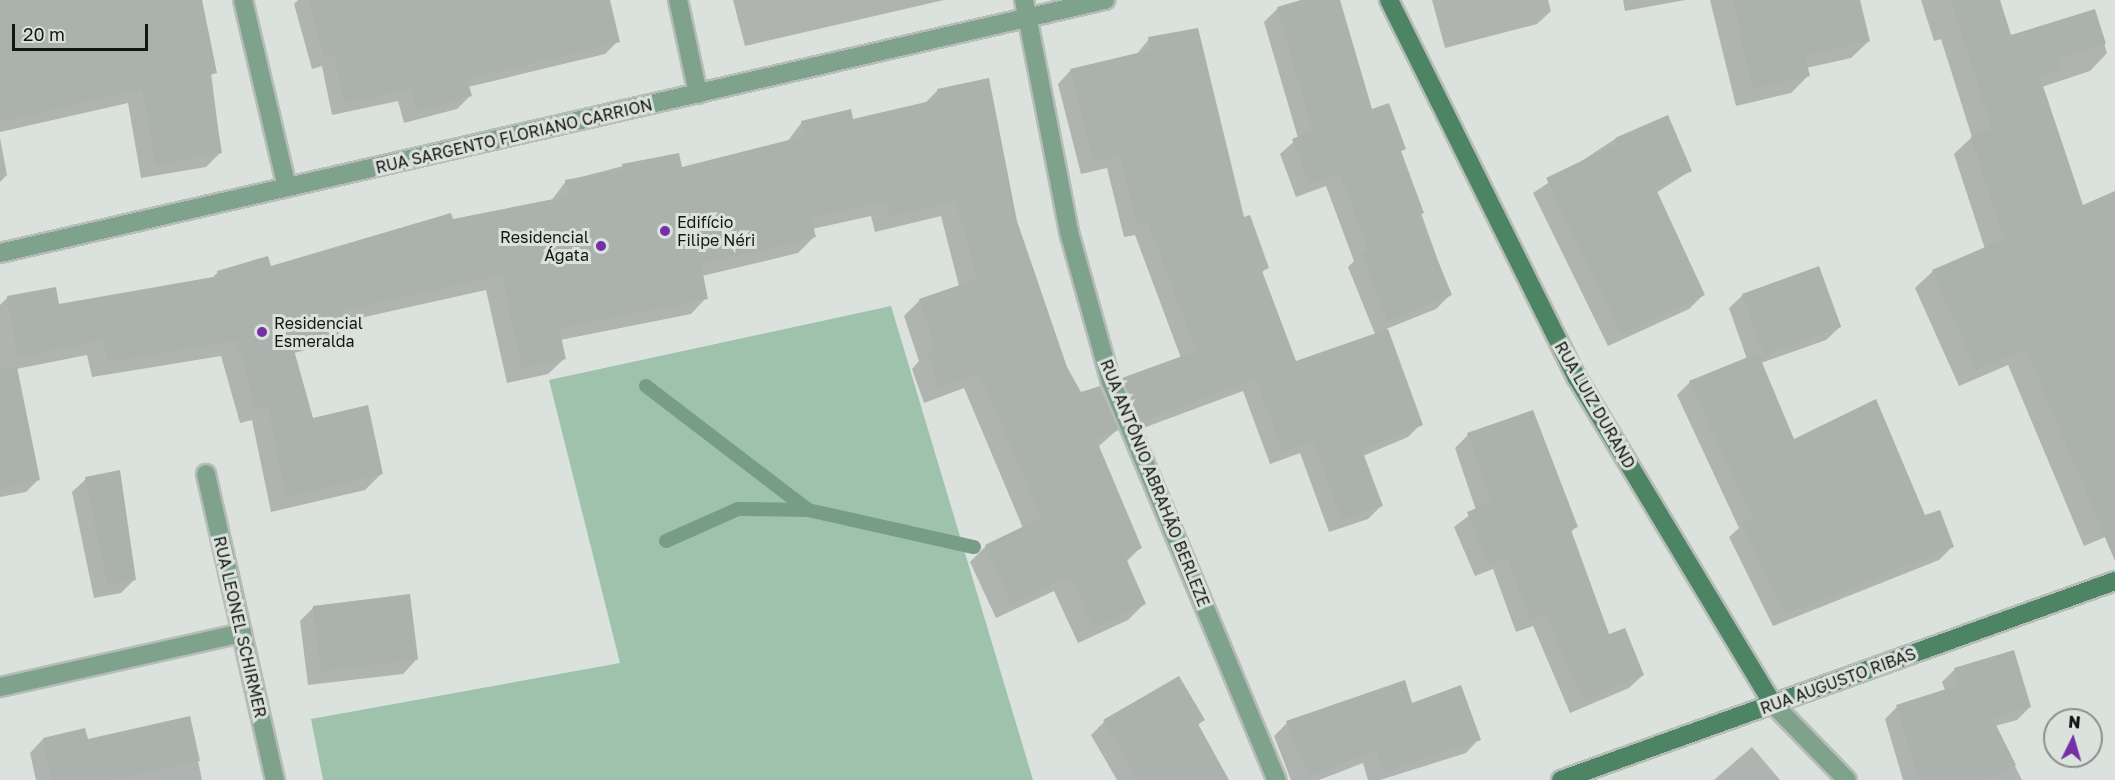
<!DOCTYPE html>
<meta charset="utf-8">
<style>
body{margin:0}
#map{position:relative;width:2115px;height:780px;overflow:hidden;background:#dbe1dd;font-family:"Golos Text",sans-serif}
div>[style]{position:absolute}
.green>*{inset:0;background:#9fc2ac}
.shadow>*{inset:0;background:#0003}
.stream>*{height:14px;margin:-7px;padding:0 7px;transform-origin:7px;border-radius:7px;background:#789d86}
.building>*{inset:0;background:#abb1ad;transform-origin:0 0}
.roads{filter:drop-shadow(2px 0 #b7bcb9) drop-shadow(-2px 0 #b7bcb9) drop-shadow(0 2px #b7bcb9) drop-shadow(0 -2px #b7bcb9)}
.street>*{height:18px;margin:-9px;padding:0 9px;transform-origin:9px;border-radius:9px;background:#7fa28c}
.secondary>*{height:18px;margin:-9px;padding:0 9px;transform-origin:9px;border-radius:9px;background:#4d8464}
.dots>*{width:16px;height:16px;translate:-50% -50%;box-sizing:border-box;border:3px solid #dbe1dd;border-radius:50%}
span{translate:-50% -50%;white-space:nowrap;text-align:center;line-height:1.15;-webkit-text-stroke:6px #dbe1dd;paint-order:stroke}
.street-label{font-size:16px;color:#141614}
.poi-label{font-size:16px;color:#141614}
.left{translate:0 -50%;text-align:left}
.right{translate:-100% -50%;text-align:right}
.north{position:absolute;left:2043px;top:708px;width:60px;height:60px;box-sizing:border-box;background:#dbe1dd;border:2px solid #8b908d;border-radius:50%;rotate:5deg;font-size:16px;font-weight:700;line-height:24px;text-align:center;color:#141614}
.north::after{content:'';display:block;margin:auto;width:21px;height:27px;background:#7430a4;clip-path:polygon(50% 0,100% 100%,50% 72%,0 100%)}
.scale{position:absolute;left:12px;top:24px;width:136px;height:27px;box-sizing:border-box;border:3px solid #141614;border-top:0;padding-left:8px;font-size:18px;line-height:21px;white-space:nowrap;color:#141614;-webkit-text-stroke:4px #dbe1dd;paint-order:stroke}
</style>
<div id="map">
<div class="green">
<i style="clip-path:polygon(891px 306px,1033px 780px,323px 780px,311px 719px,620px 663px,549px 380px)"></i>
</div>
<div class="shadow">
<i style="clip-path:polygon(0 0,202px 0,221px 152px,206px 167px,141px 178px,128px 103px,0 132px)"></i>
<i style="clip-path:polygon(298px 0,607px 0,618px 41px,605px 54px,468px 87px,470px 96px,457px 109px,404px 123px,398px 101px,332px 115px,322px 66px,312px 69px,294px 4px)"></i>
<i style="clip-path:polygon(733px 0,944px 0,745px 46px)"></i>
<i style="clip-path:polygon(1307px 0,1339px 0,1371px 111px,1404px 148px,1400px 153px,1450px 295px,1436px 309px,1386px 329px,1421px 424px,1408px 437px,1363px 456px,1381px 506px,1368px 519px,1329px 532px,1300px 453px,1270px 464px,1243px 391px,1127px 434px,1109px 392px,1122px 379px,1181px 358px,1135px 235px,1124px 237px,1107px 168px,1081px 174px,1058px 84px,1071px 70px,1136px 55px,1149px 39px,1267px 268px,1261px 273px,1295px 363px,1375px 334px,1348px 267px,1354px 261px,1326px 186px,1296px 197px,1280px 154px,1298px 138px,1264px 22px,1277px 9px)"></i>
<i style="clip-path:polygon(1432px 0,1548px 0,1551px 11px,1537px 24px,1445px 48px)"></i>
<i style="clip-path:polygon(1623px 0,1685px 0,1625px 11px)"></i>
<i style="clip-path:polygon(1710px 0,1859px 0,1869px 41px,1851px 58px,1806px 68px,1808px 76px,1791px 93px,1736px 106px)"></i>
<i style="clip-path:polygon(1921px 0,1998px 0,2010px 37px,2094px 11px,2107px 53px,2090px 71px,2042px 87px,2082px 207px,2115px 193px,2115px 533px,2084px 546px,2008px 365px,1959px 386px,1915px 288px,1933px 271px,1985px 249px,1954px 154px,1972px 137px,1941px 39px,1934px 41px)"></i>
<i style="clip-path:polygon(938px 90px,1016px 222px,1065px 367px,1080px 394px,1117px 430px,1098px 447px,1140px 548px,1126px 562px,1144px 604px,1128px 620px,1078px 643px,1054px 591px,996px 618px,970px 562px,986px 546px,1023px 528px,964px 388px,924px 403px,912px 369px,919px 361px,904px 316px,920px 300px,959px 286px,941px 216px,875px 232px,871px 216px,812px 229px,814px 237px,798px 253px,702px 276px,706px 298px,691px 314px,560px 340px,564px 359px,548px 374px,507px 383px,486px 290px,342px 322px,344px 328px,328px 344px,294px 353px,312px 420px,381px 474px,365px 490px,271px 512px,252px 420px,240px 423px,221px 356px,92px 377px,87px 355px,16px 369px,38px 480px,26px 492px,0 497px,0 305px,8px 297px,58px 305px,211px 279px,218px 272px,270px 268px,551px 201px,566px 181px,623px 166px,681px 168px,787px 142px,802px 122px,852px 121px,924px 104px)"></i>
<i style="clip-path:polygon(1667px 117px,1690px 171px,1656px 193px,1703px 295px,1689px 309px,1608px 346px,1533px 193px,1615px 139px)"></i>
<i style="clip-path:polygon(0 138px,7px 175px,0 182px)"></i>
<i style="clip-path:polygon(1743px 295px,1840px 327px,1826px 340px,1761px 363px,1793px 441px,1924px 517px,1952px 547px,1939px 560px,1773px 626px,1729px 537px,1739px 528px,1677px 395px,1690px 382px,1747px 359px,1729px 308px)"></i>
<i style="clip-path:polygon(1468px 435px,1576px 527px,1571px 532px,1609px 636px,1643px 675px,1629px 688px,1570px 713px,1533px 626px,1516px 632px,1493px 569px,1475px 576px,1454px 527px,1476px 510px,1455px 448px)"></i>
<i style="clip-path:polygon(86px 479px,134px 580px,121px 593px,94px 598px,72px 492px)"></i>
<i style="clip-path:polygon(314px 607px,416px 660px,403px 674px,308px 685px,300px 621px)"></i>
<i style="clip-path:polygon(1955px 669px,2030px 707px,2017px 720px,1995px 726px,2022px 780px,1903px 780px,1885px 719px,1897px 707px,1945px 690px,1942px 682px)"></i>
<i style="clip-path:polygon(1411px 705px,1479px 739px,1466px 753px,1380px 780px,1368px 780px,1363px 763px,1319px 780px,1291px 780px,1274px 736px,1287px 723px)"></i>
<i style="clip-path:polygon(189px 718px,202px 780px,36px 780px,30px 753px,43px 739px,86px 741px)"></i>
<i style="clip-path:polygon(1203px 720px,1197px 726px,1228px 780px,1117px 780px,1091px 735px,1104px 722px)"></i>
<i style="clip-path:polygon(1752px 747px,1780px 780px,1714px 780px)"></i>
</div>
<div class="stream">
<i style="left:646px;top:386px;width:204px;rotate:37.4deg"></i>
<i style="left:808px;top:510px;width:170px;rotate:12.6deg"></i>
<i style="left:666px;top:541px;width:79px;rotate:-24deg"></i>
<i style="left:738px;top:509px;width:70px;rotate:0.8deg"></i>
</div>
<div class="building">
<i style="clip-path:polygon(0 0,202px 0,217px 73px,209px 75px,222px 153px,156px 164px,142px 89px,0 122px)"></i>
<i style="clip-path:polygon(309px 0,610px 0,620px 42px,467px 79px,472px 96px,417px 111px,411px 89px,345px 103px,334px 54px,324px 57px)"></i>
<i style="clip-path:polygon(1301px 0,1340px 0,1372px 109px,1389px 103px,1406px 149px,1401px 151px,1424px 213px,1419px 215px,1452px 295px,1388px 321px,1361px 252px,1368px 250px,1340px 173px,1310px 184px,1292px 139px,1313px 131px,1277px 7px)"></i>
<i style="clip-path:polygon(1733px 0,1860px 0,1870px 41px,1805px 56px,1810px 76px,1753px 89px)"></i>
<i style="clip-path:polygon(1951px 0,2000px 0,2011px 35px,2095px 9px,2106px 44px,2059px 58px,2062px 69px,2040px 77px,2083px 205px,2115px 191px,2115px 561px,2026px 349px,1976px 370px,1932px 270px,2004px 239px,1971px 136px,1992px 129px)"></i>
<i style="clip-path:polygon(1198px 28px,1244px 217px,1250px 215px,1269px 268px,1262px 271px,1296px 361px,1388px 329px,1423px 425px,1362px 450px,1383px 506px,1342px 520px,1313px 441px,1283px 452px,1256px 379px,1140px 422px,1122px 378px,1196px 351px,1148px 222px,1137px 225px,1120px 156px,1094px 162px,1070px 69px,1150px 50px,1148px 37px)"></i>
<i style="clip-path:polygon(989px 78px,1017px 221px,1067px 367px,1081px 392px,1100px 386px,1119px 430px,1096px 439px,1142px 548px,1125px 556px,1146px 604px,1094px 628px,1070px 576px,1012px 603px,985px 545px,1041px 518px,980px 373px,940px 388px,927px 352px,936px 349px,919px 299px,977px 279px,956px 201px,890px 217px,887px 201px,811px 218px,816px 237px,701px 264px,708px 299px,559px 328px,566px 359px,522px 368px,502px 275px,341px 311px,346px 328px,292px 343px,313px 418px,368px 405px,383px 474px,286px 497px,268px 405px,256px 408px,237px 341px,108px 362px,103px 340px,18px 357px,7px 296px,56px 287px,59px 304px,219px 276px,217px 271px,268px 256px,271px 266px,451px 213px,453px 219px,569px 196px,565px 180px,623px 169px,622px 164px,679px 153px,682px 167px,805px 136px,801px 121px,851px 109px,853px 119px,939px 99px,937px 89px)"></i>
<i style="clip-path:polygon(1668px 115px,1692px 171px,1655px 187px,1705px 295px,1622px 334px,1546px 178px,1617px 144px,1615px 138px)"></i>
<i style="left:1819px;top:266px;width:65px;height:82px;rotate:70deg"></i>
<i style="clip-path:polygon(1758px 353px,1794px 439px,1876px 399px,1925px 515px,1940px 510px,1954px 547px,1786px 614px,1741px 523px,1753px 518px,1689px 381px)"></i>
<i style="clip-path:polygon(17px 367px,40px 480px,0 488px,0 369px)"></i>
<i style="clip-path:polygon(1533px 410px,1578px 527px,1571px 530px,1609px 634px,1625px 628px,1644px 675px,1583px 700px,1546px 614px,1530px 620px,1507px 556px,1488px 564px,1467px 512px,1492px 502px,1467px 433px)"></i>
<i style="clip-path:polygon(120px 470px,136px 580px,108px 585px,85px 477px)"></i>
<i style="left:410px;top:594px;width:66px;height:98px;rotate:83deg"></i>
<i style="clip-path:polygon(2014px 650px,2031px 707px,1993px 719px,2016px 765px,1985px 780px,1919px 780px,1896px 705px,1959px 685px,1954px 668px)"></i>
<i style="clip-path:polygon(1179px 676px,1205px 720px,1198px 724px,1229px 780px,1138px 780px,1103px 720px)"></i>
<i style="clip-path:polygon(1405px 680px,1412px 703px,1461px 685px,1481px 740px,1383px 771px,1376px 750px,1309px 777px,1286px 721px)"></i>
<i style="clip-path:polygon(190px 716px,200px 761px,112px 780px,52px 780px,43px 738px,85px 728px,88px 739px)"></i>
</div>
<div class="roads">
<div class="street">
<i style="left:243px;top:0;width:192px;rotate:76.8deg"></i>
<i style="left:678px;top:0;width:96px;rotate:78deg"></i>
<i style="left:1024px;top:0;width:236px;rotate:79deg"></i>
<i style="left:1069px;top:232px;width:156px;rotate:74.4deg"></i>
<i style="left:1111px;top:382px;width:431px;rotate:67.4deg"></i>
<i style="left:0;top:253px;width:1134px;rotate:-12.9deg"></i>
<i style="left:206px;top:474px;width:314px;rotate:77.3deg"></i>
<i style="left:0;top:687px;width:248px;rotate:-12.6deg"></i>
<i style="left:1773px;top:704px;width:106px;rotate:45.8deg"></i>
</div>
<div class="secondary">
<i style="left:1389px;top:0;width:422px;rotate:63.6deg"></i>
<i style="left:1577px;top:378px;width:380px;rotate:59deg"></i>
<i style="left:1561px;top:780px;width:589px;rotate:-19.76deg"></i>
</div>
</div>
<div class="dots">
<i style="left:665px;top:231px;background:#7430a4"></i>
<i style="left:601px;top:246px;background:#7430a4"></i>
<i style="left:262px;top:332px;background:#7430a4"></i>
</div>
<div class="street-label">
<span style="left:514px;top:136px;rotate:-13deg">RUA SARGENTO FLORIANO CARRION</span>
<span style="left:1595px;top:405px;rotate:60deg">RUA LUIZ DURAND</span>
<span style="left:1155px;top:483px;rotate:68deg">RUA ANTÔNIO ABRAHÃO BERLEZE</span>
<span style="left:240px;top:627px;rotate:77deg">RUA LEONEL SCHIRMER</span>
<span style="left:1838px;top:681px;rotate:-20deg">RUA AUGUSTO RIBAS</span>
</div>
<div class="poi-label">
<span class="left" style="left:677px;top:231px">Edifício<br>Filipe Néri</span>
<span class="right" style="left:589px;top:246px">Residencial<br>Ágata</span>
<span class="left" style="left:274px;top:332px">Residencial<br>Esmeralda</span>
</div>
<div class="north">N</div>
<div class="scale">20 m</div>
</div>
